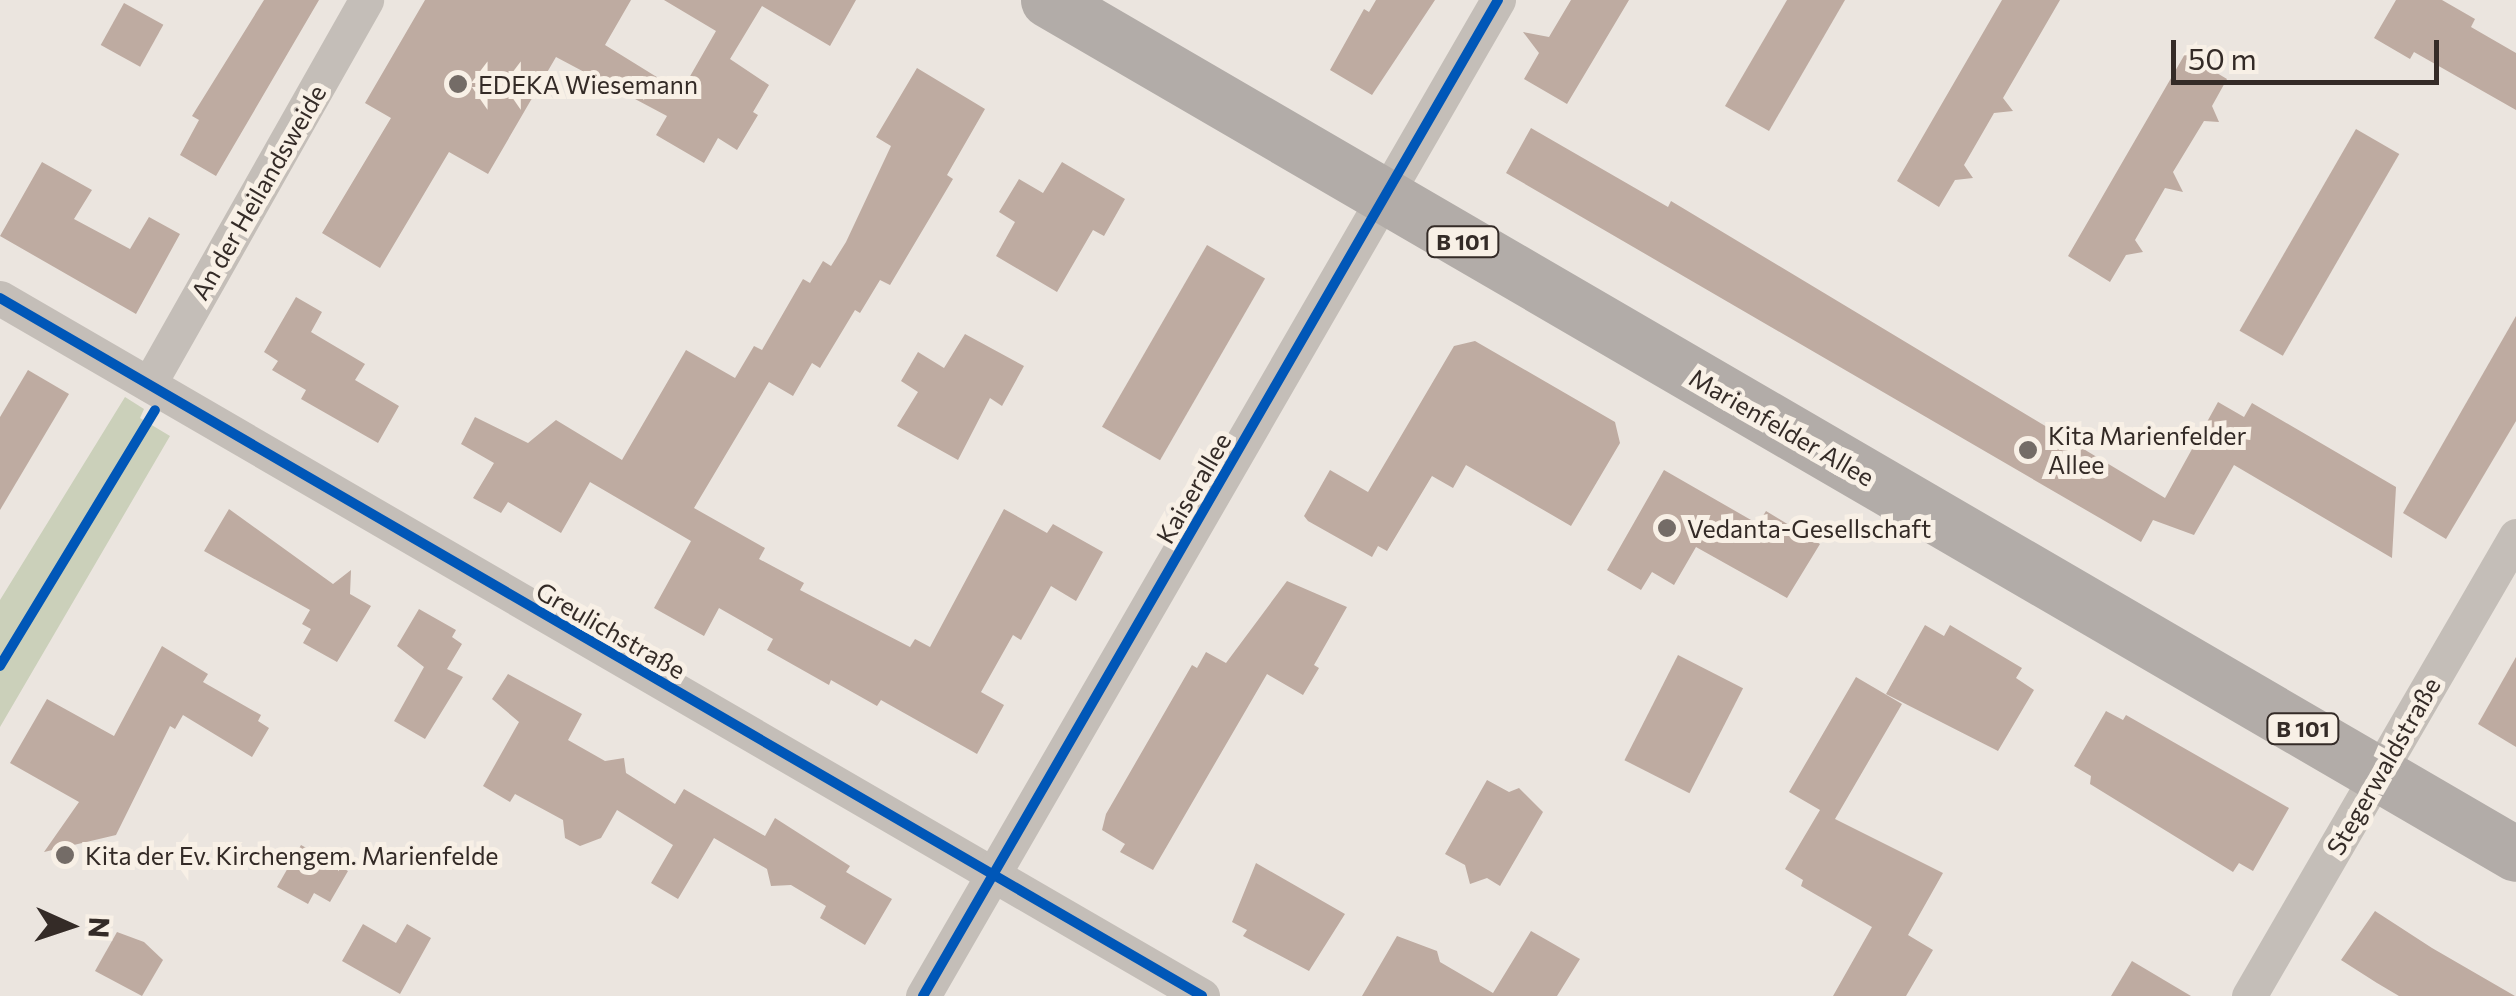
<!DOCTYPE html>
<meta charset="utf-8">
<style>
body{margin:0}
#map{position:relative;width:2516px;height:996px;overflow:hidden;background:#ebe5df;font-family:Commissioner,sans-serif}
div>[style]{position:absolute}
.green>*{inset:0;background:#cbd0ba}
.building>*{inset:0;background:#beaba1;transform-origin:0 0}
.minor>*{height:35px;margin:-17.5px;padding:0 17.5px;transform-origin:17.5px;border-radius:17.5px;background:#c4beb8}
.primary>*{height:55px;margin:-27.5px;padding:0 27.5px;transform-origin:27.5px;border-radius:27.5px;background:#b2aca8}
.cycleway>*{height:10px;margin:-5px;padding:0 5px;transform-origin:5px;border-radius:5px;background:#0057b8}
.dots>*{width:28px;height:28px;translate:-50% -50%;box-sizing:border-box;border:5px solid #f8f0e6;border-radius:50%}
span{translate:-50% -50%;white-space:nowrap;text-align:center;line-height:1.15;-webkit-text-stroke:10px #f8f0e6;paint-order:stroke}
.shield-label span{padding:2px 8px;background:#f8f0e6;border:2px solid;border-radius:8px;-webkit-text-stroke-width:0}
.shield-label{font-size:22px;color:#342b27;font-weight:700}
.poi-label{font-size:25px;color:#342b27}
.left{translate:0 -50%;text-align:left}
.street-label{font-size:25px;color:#342b27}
.north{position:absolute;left:20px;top:876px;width:100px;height:100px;-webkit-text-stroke:8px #f8f0e6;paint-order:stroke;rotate:93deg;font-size:28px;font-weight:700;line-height:40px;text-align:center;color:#342b27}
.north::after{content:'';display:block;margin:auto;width:35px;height:45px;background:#342b27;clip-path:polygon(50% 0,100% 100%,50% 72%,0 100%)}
.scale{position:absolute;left:2171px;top:40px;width:268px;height:45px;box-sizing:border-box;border:5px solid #342b27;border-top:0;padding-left:12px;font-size:30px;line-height:35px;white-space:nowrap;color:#342b27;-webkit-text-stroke:8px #f8f0e6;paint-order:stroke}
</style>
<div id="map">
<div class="green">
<i style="clip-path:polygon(125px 397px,144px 409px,140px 418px,170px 436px,0 727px,0 600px)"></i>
</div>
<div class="building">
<i style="clip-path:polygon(264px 0,319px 0,216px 176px,180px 155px,199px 120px,192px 116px)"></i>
<i style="clip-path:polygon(425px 0,631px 0,605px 45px,681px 92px,716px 31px,664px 0,856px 0,830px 46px,762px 6px,730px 59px,769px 85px,753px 112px,758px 115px,737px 150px,718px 138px,704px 163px,656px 135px,667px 116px,556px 57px,488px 174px,449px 152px,380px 268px,322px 233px,391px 118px,365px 103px)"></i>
<i style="clip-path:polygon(1376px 0,1435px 0,1372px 95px,1330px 70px,1364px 9px,1369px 12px)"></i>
<i style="clip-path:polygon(1571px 0,1629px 0,1567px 104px,1524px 79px,1539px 53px,1523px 32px,1549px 37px)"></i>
<i style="clip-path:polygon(1787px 0,1845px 0,1769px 131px,1725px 106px)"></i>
<i style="clip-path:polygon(2002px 0,2060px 0,2003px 98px,2013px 111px,1994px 113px,1964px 165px,1973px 178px,1955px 180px,1939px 207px,1897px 181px)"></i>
<i style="clip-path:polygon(2396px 0,2442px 0,2475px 19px,2471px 27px,2516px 53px,2516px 110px,2414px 52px,2410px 59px,2374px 38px)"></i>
<i style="left:124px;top:3px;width:45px;height:48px;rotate:29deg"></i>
<i style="clip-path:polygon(2185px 54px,2227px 79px,2212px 106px,2219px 122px,2204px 121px,2173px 172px,2183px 192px,2165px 188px,2135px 240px,2143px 252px,2126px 255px,2110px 282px,2068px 256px)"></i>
<i style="clip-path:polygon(917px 68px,985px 109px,947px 175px,953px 179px,890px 285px,880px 280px,860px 313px,855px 310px,820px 368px,812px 363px,793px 396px,769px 382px,694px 508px,765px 548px,759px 559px,804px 583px,800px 590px,910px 647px,915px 639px,930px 647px,1004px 509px,1047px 533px,1053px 524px,1103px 552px,1076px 601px,1051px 586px,1021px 640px,1013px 635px,981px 692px,1004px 705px,977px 754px,881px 700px,877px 706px,831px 680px,829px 685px,767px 650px,773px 639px,719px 608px,704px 636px,654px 608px,691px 541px,590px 482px,561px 533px,508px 502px,501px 513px,473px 498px,494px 463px,461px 444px,475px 417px,528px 443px,556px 420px,622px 460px,686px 350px,735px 378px,754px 346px,762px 350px,803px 279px,810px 283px,823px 261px,831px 266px,846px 242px,891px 146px,876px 137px)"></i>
<i style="clip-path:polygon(1531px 128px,1668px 207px,1671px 201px,2165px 498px,2218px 402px,2244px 417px,2252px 403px,2396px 487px,2392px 558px,2234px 465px,2194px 535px,2153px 520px,2141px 542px,1506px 173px)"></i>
<i style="left:2356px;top:129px;width:50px;height:233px;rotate:30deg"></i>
<i style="clip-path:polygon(42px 162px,92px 190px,74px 219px,130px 249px,149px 217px,180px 234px,136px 314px,0 236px)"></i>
<i style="clip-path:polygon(1062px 162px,1125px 199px,1104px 236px,1093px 230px,1057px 292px,996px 256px,1015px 222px,999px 212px,1019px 179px,1043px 193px)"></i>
<i style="left:1207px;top:245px;width:67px;height:210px;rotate:30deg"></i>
<i style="clip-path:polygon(296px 297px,322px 312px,311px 332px,365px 364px,355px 380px,399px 406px,378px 443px,301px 399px,306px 390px,272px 370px,278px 361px,264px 352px)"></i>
<i style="clip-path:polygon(2516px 316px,2516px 421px,2446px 539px,2403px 513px)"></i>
<i style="clip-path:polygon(965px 334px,1024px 366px,1002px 406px,990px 398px,958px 460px,897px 426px,918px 392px,901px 381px,918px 352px,944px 368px)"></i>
<i style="clip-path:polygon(1475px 341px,1615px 422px,1620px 443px,1571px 526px,1466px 465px,1453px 488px,1432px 476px,1387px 551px,1378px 546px,1372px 557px,1308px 521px,1304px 516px,1330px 470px,1368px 492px,1454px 346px)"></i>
<i style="clip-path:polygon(28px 370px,69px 394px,0 510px,0 417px)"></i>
<i style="clip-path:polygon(1664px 470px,1758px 524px,1766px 511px,1820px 544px,1787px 598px,1696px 547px,1674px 585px,1652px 572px,1641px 590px,1607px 570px)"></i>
<i style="clip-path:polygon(229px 509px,333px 584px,351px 570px,350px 594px,371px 606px,337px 662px,303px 643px,311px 629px,302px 624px,310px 610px,204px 551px)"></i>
<i style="clip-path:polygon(1287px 581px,1347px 607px,1314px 665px,1319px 668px,1303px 695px,1267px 674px,1153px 870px,1120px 852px,1125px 844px,1102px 830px,1106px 814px,1192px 665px,1197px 668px,1206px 652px,1226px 663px)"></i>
<i style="clip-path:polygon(419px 609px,456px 630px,452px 637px,462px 644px,447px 669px,463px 677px,425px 739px,394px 721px,424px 667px,397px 646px)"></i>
<i style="clip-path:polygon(1925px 625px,1944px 636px,1950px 625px,2022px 668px,2016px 678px,2034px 690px,1998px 751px,1886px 694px)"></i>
<i style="clip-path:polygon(162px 646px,208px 674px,203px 682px,261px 715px,258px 721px,269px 728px,252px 757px,183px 715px,175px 729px,170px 726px,116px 835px,44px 852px,79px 802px,10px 763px,47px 699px,114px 736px)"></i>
<i style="left:1678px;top:655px;width:73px;height:118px;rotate:27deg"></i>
<i style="clip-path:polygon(2516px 657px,2516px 747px,2478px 724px)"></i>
<i style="clip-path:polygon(508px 674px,582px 714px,568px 740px,605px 761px,624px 758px,626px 773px,675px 804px,684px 789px,765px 836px,775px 818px,850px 866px,846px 872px,892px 899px,865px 945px,820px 918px,826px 906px,791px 885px,771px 886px,767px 869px,714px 838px,678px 899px,651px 883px,673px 845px,617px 810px,601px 838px,580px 846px,565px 838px,563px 820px,515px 794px,510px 802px,483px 786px,519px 722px,492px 699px)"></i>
<i style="clip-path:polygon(1856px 677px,1902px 704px,1835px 819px,1943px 873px,1908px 935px,1933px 950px,1906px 996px,1833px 996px,1872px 927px,1801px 886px,1803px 880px,1785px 869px,1820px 810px,1789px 792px)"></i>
<i style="clip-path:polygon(2106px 711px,2123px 720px,2126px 715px,2289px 808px,2253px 871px,2239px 863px,2233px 872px,2090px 784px,2091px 776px,2074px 766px)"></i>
<i style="clip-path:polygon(1487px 780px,1509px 792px,1519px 788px,1543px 812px,1500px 886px,1487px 878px,1470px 884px,1465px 865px,1445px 854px)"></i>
<i style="clip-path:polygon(301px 845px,348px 871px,330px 902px,314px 893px,308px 904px,277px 887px)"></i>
<i style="clip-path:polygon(1256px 863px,1345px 914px,1309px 971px,1243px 936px,1247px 930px,1232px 922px)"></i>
<i style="clip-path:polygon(2375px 911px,2432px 948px,2515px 996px,2399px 996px,2377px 983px,2341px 960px)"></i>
<i style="clip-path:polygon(363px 924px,396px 943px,407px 924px,431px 938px,400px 994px,342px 961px)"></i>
<i style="clip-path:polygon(1531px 931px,1580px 959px,1557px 996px,1362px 996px,1397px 936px,1437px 951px,1440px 962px,1493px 993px)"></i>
<i style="clip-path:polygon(117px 932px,144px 942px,163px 960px,142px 996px,95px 971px)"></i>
<i style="clip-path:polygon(2132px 961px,2191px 996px,2111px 996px)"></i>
</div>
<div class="minor">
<i style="left:0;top:298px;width:1390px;rotate:30.14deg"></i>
<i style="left:149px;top:384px;width:441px;rotate:-60.5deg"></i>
<i style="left:923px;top:996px;width:1150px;rotate:-60deg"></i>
<i style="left:2249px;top:996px;width:532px;rotate:-59.87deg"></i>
</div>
<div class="primary">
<i style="left:1048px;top:0;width:1698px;rotate:30.19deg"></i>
</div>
<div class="cycleway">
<i style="left:0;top:298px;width:1390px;rotate:30.14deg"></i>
<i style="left:0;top:666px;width:299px;rotate:-58.8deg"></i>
<i style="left:923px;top:996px;width:1150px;rotate:-60deg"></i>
</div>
<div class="dots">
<i style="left:458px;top:84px;background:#746c67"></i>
<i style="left:2028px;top:450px;background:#746c67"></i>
<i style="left:1667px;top:528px;background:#746c67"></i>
<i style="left:65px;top:855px;background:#746c67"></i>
</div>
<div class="shield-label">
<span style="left:1463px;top:242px">B 101</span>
<span style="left:2303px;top:729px">B 101</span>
</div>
<div class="poi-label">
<span class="left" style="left:478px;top:84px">EDEKA Wiesemann</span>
<span class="left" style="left:2048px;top:450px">Kita Marienfelder<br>Allee</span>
<span class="left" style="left:1687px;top:528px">Vedanta-Gesellschaft</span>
<span class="left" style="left:85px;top:855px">Kita der Ev. Kirchengem. Marienfelde</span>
</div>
<div class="street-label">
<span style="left:258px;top:192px;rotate:-60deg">An der Heilandsweide</span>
<span style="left:1782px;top:427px;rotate:30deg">Marienfelder Allee</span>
<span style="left:1193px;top:488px;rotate:-60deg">Kaiserallee</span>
<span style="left:611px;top:630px;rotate:30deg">Greulichstraße</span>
<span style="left:2383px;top:766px;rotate:-60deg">Stegerwaldstraße</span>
</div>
<div class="north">N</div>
<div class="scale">50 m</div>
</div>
